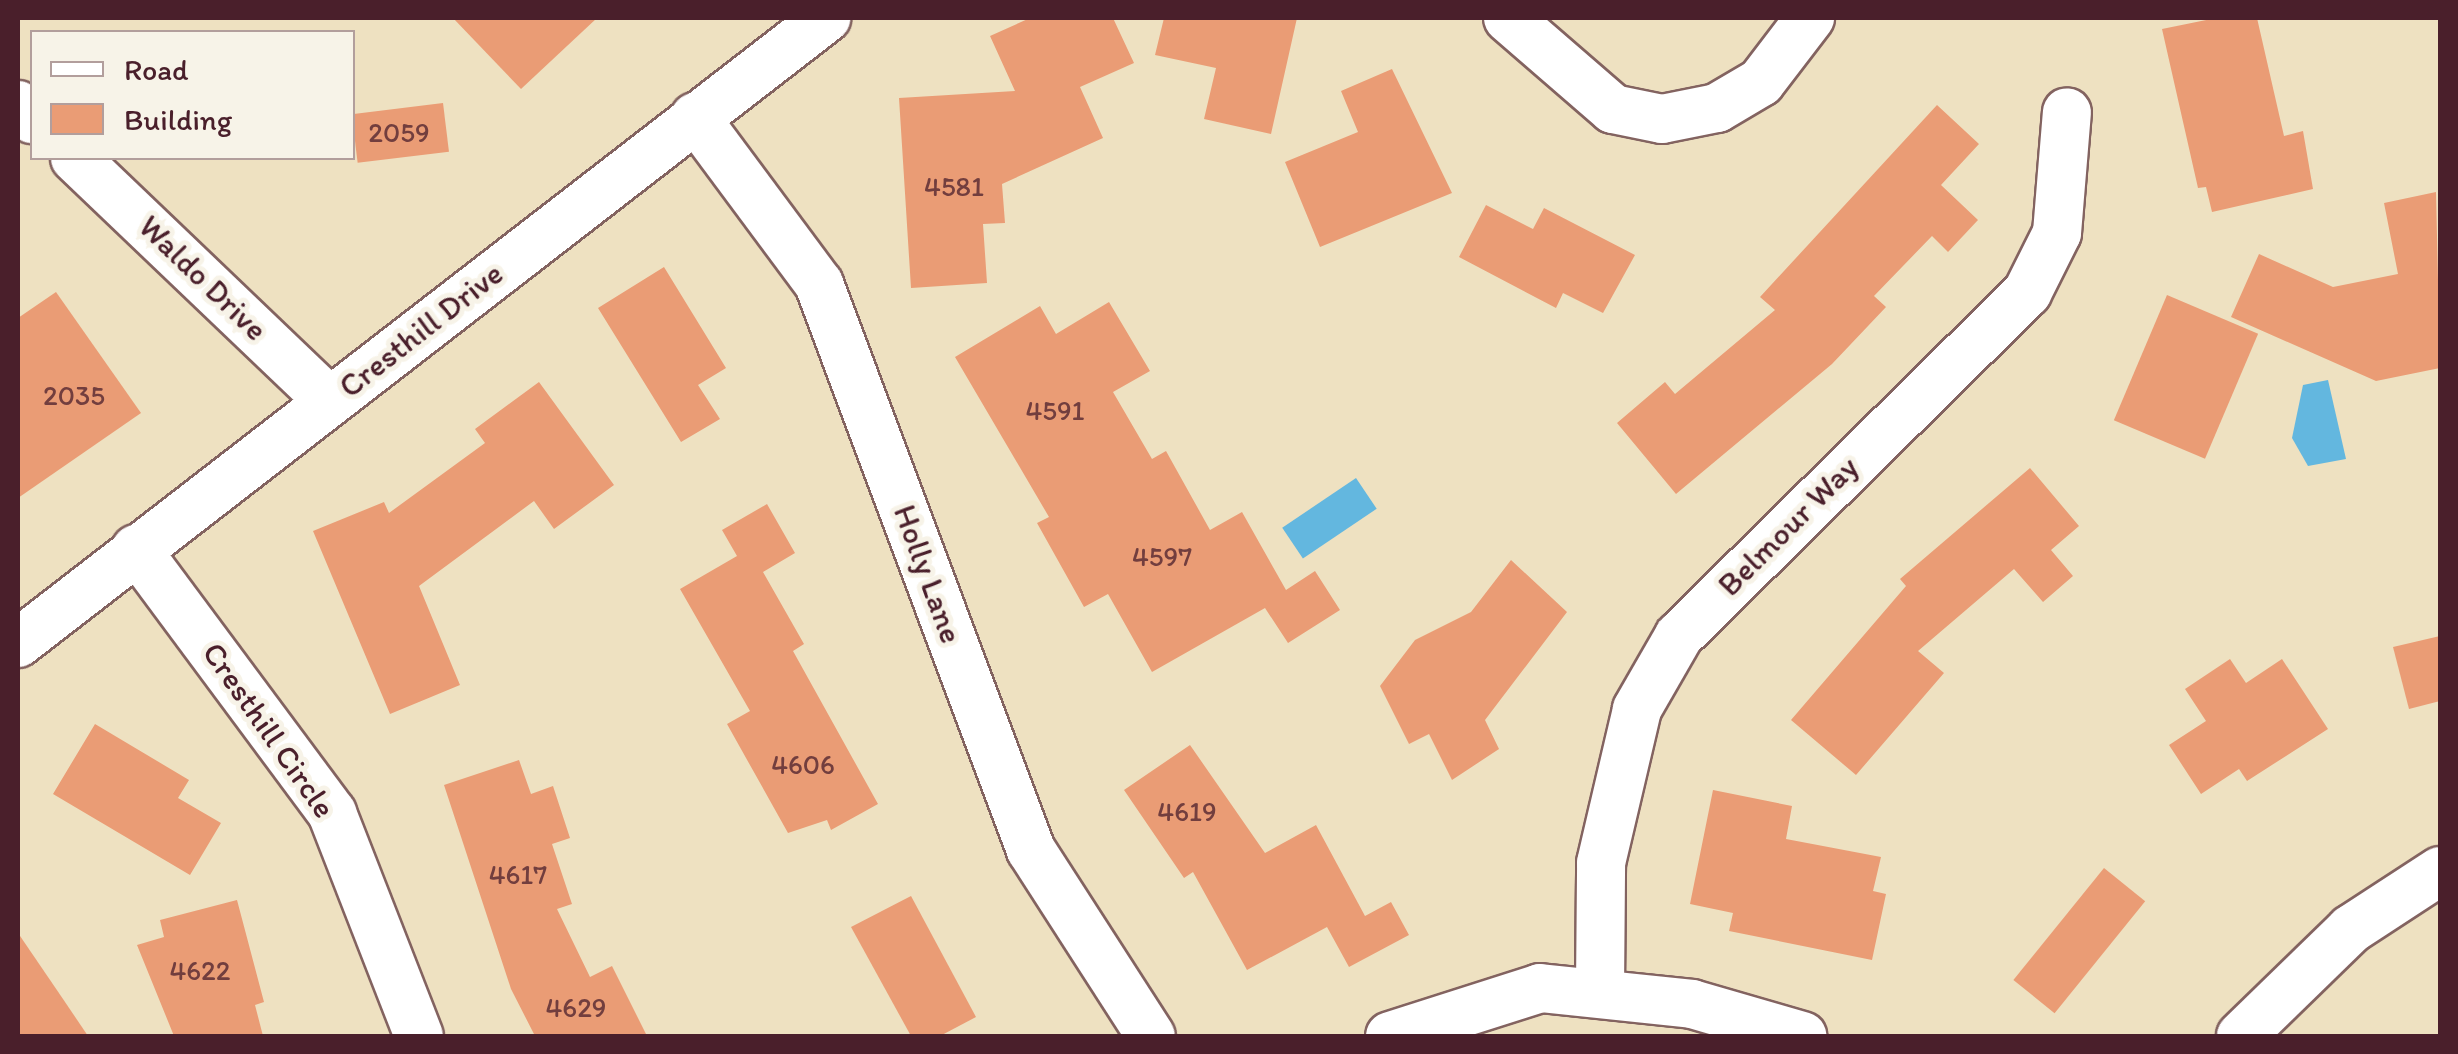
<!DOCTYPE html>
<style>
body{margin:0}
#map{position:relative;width:2458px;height:1054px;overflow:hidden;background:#eee1c1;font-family:Itim,sans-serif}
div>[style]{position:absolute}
.water>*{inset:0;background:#63b7df;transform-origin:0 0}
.building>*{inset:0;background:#ea9c75;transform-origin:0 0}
.roads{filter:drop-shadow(2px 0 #836360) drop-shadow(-2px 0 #836360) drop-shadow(0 2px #836360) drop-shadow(0 -2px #836360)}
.street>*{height:48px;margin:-24px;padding:0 24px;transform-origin:24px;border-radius:24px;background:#fff}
span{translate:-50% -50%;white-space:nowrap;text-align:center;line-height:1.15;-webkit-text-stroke:10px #f7f3e8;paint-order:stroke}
.number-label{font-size:28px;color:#723e3e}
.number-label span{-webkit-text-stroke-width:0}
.street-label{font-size:32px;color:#4a1f2b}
.frame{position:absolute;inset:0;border:20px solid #4a1f2b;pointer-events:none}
.legend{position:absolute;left:30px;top:30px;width:325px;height:130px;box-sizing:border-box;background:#f7f3e8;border:2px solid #b29e9c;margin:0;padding:12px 18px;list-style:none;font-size:30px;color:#4a1f2b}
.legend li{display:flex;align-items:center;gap:20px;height:50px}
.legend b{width:50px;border:2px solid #b29e9c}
</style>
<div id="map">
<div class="water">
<i style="clip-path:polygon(2328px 380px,2346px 459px,2308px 466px,2292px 438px,2303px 385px)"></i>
<i style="left:1356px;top:478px;width:37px;height:89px;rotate:56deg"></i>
</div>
<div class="building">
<i style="clip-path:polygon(453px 18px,597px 18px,521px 89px)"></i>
<i style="clip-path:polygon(1030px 18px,1113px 18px,1134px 63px,1080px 87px,1103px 138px,1002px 184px,1005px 223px,983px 224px,987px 283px,911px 288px,899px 98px,1015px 91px,990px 36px)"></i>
<i style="clip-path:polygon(1164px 18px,1297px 18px,1271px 134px,1204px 119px,1216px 68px,1155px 55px)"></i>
<i style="clip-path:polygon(2216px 18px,2257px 18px,2284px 136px,2303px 131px,2313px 189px,2212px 212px,2206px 187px,2198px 188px,2162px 29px)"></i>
<i style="clip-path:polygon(1392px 69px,1452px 193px,1320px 247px,1285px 162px,1358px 132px,1341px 91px)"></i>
<i style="left:443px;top:103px;width:49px;height:92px;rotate:83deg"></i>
<i style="clip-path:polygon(1937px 105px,1979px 144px,1941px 185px,1978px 220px,1948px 252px,1932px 236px,1874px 296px,1886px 307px,1832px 364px,1676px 494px,1617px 423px,1665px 382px,1675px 394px,1775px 310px,1760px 297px)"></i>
<i style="clip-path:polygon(2436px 192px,2440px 368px,2376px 381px,2231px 317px,2259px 254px,2333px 287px,2398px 274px,2384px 203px)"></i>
<i style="clip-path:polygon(1486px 205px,1533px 229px,1544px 208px,1635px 255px,1603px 313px,1563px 293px,1556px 308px,1459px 257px)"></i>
<i style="clip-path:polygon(664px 267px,726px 368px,698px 385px,720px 419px,681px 442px,598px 308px)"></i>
<i style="clip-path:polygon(56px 292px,141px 413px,18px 498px,18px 318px)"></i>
<i style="left:2167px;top:295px;width:99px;height:136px;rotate:23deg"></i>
<i style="clip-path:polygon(1109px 302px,1150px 371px,1113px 392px,1152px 459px,1166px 451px,1210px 530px,1242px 512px,1286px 590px,1315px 571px,1340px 610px,1288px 643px,1265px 608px,1152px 672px,1108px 594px,1084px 607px,1037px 523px,1049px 517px,955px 357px,1040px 306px,1056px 334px)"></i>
<i style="clip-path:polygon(539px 382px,614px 485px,554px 529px,534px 501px,419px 586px,460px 685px,390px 714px,313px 531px,384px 502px,389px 513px,485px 443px,475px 429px)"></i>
<i style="clip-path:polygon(2030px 468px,2079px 526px,2051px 550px,2073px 576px,2043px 602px,2014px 569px,1918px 651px,1944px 673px,1856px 775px,1791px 720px,1906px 586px,1900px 579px)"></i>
<i style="clip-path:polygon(767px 504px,795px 553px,763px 572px,804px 644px,793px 651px,878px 804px,831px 830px,827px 820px,788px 833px,727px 724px,750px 711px,680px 589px,737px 556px,722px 530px)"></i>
<i style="clip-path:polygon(1511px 560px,1567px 612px,1485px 720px,1499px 749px,1452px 780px,1429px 734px,1409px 744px,1380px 686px,1415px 640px,1471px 612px)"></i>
<i style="clip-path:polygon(2440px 636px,2440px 701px,2409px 709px,2393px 647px)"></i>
<i style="clip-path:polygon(2230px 659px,2246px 683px,2282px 659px,2328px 729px,2247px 781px,2239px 769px,2201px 794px,2169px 745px,2206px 721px,2185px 689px)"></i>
<i style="clip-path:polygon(95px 724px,189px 780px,178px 798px,221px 823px,190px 875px,53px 794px)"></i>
<i style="clip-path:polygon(1190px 745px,1265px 853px,1316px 825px,1365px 916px,1391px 902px,1409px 935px,1349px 967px,1327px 927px,1247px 970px,1193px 872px,1184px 878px,1124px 790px)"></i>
<i style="clip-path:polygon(519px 760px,531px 794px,553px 786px,570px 838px,552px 844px,572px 904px,557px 909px,590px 977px,612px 966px,647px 1036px,535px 1036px,511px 989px,444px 785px)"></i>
<i style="clip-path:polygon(1713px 790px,1792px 806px,1786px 839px,1881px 857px,1873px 891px,1886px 894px,1872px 960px,1729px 931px,1733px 913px,1690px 904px)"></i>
<i style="left:2104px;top:868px;width:53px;height:144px;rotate:39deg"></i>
<i style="clip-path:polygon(911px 896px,976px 1017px,940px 1036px,911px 1036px,851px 927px)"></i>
<i style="clip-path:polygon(237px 900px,264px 1002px,255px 1005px,263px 1036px,174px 1036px,137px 945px,164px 937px,160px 920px)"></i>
<i style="clip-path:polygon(18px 933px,63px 999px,88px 1036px,18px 1036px)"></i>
</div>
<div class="roads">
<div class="street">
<i style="left:1508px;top:18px;width:139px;rotate:40.9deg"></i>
<i style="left:1613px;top:109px;width:50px;rotate:11.5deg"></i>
<i style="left:1662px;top:119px;width:56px;rotate:-11.3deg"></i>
<i style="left:1717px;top:108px;width:51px;rotate:-30.6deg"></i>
<i style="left:1761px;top:82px;width:81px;rotate:-52.6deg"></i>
<i style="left:18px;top:105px;width:20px;rotate:45deg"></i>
<i style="left:695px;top:117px;width:208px;rotate:53.4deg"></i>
<i style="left:819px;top:284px;width:604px;rotate:69.47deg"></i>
<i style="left:1031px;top:850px;width:221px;rotate:57.2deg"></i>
<i style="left:75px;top:158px;width:352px;rotate:43.7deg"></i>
<i style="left:136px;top:549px;width:329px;rotate:53.4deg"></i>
<i style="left:332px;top:813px;width:239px;rotate:68.7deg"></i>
<i style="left:18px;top:643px;width:1022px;rotate:-37.72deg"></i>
<i style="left:1600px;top:989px;width:126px;rotate:-89.5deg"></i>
<i style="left:1601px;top:863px;width:158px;rotate:-76.8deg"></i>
<i style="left:1637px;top:709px;width:84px;rotate:-60.1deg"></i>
<i style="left:1679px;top:636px;width:489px;rotate:-44.6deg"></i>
<i style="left:2027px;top:293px;width:67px;rotate:-63.4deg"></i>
<i style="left:2057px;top:233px;width:121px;rotate:-85.3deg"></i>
<i style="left:1390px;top:1036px;width:157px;rotate:-17.7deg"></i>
<i style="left:1540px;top:988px;width:153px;rotate:6deg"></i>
<i style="left:1692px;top:1004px;width:115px;rotate:16.2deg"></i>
<i style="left:2241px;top:1036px;width:153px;rotate:-44.2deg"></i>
<i style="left:2351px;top:929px;width:106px;rotate:-33.1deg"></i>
</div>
</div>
<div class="number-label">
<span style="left:399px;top:132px">2059</span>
<span style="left:954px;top:186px">4581</span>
<span style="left:74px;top:395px">2035</span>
<span style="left:1055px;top:410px">4591</span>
<span style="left:1162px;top:556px">4597</span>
<span style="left:803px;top:764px">4606</span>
<span style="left:1187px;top:811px">4619</span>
<span style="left:518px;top:874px">4617</span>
<span style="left:200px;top:970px">4622</span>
<span style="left:576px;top:1007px">4629</span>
</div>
<div class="street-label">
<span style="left:203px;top:278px;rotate:44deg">Waldo Drive</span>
<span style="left:421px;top:330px;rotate:-38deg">Cresthill Drive</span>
<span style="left:1788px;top:526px;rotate:-45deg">Belmour Way</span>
<span style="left:928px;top:574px;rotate:70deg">Holly Lane</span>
<span style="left:269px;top:730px;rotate:55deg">Cresthill Circle</span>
</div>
<div class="frame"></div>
<ul class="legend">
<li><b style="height:12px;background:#fff"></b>Road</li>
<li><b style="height:28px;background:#ea9c75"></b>Building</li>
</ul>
</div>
